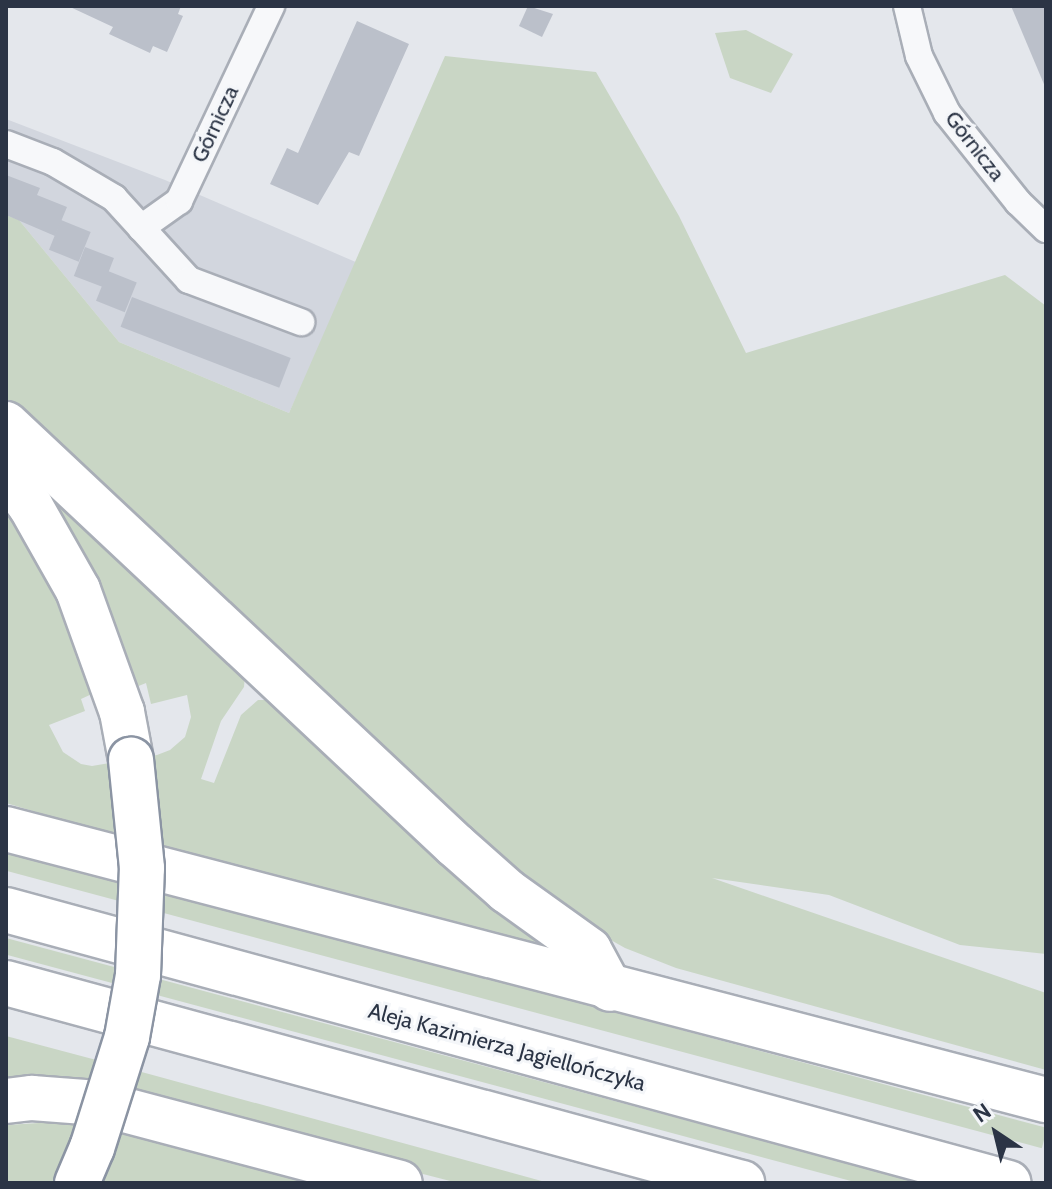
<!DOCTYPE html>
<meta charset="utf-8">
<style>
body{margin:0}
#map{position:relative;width:1052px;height:1189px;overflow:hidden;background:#e4e7ec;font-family:Cabin,sans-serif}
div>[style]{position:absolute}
.built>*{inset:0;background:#d2d6de}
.green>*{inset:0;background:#c9d6c5;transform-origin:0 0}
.building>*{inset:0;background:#bbc0ca;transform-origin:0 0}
.roads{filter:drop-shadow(2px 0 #a9aeb7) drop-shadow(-2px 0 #a9aeb7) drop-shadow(0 2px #a9aeb7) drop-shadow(0 -2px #a9aeb7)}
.street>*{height:26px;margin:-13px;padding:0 13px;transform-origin:13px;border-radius:13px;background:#f7f8fa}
.highway>*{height:44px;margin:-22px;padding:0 22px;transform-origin:22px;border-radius:22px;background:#fff}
.bridges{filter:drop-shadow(2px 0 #8b94a3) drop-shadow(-2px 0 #8b94a3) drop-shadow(0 2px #8b94a3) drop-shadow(0 -2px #8b94a3)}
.highway-bridge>*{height:44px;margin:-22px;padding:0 22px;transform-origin:22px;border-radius:22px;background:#fff}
span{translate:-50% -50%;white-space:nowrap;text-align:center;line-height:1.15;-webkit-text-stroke:6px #f4f6f9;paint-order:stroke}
.street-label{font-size:22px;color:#2b3445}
.frame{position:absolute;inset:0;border:8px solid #2b3445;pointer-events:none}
.north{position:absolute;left:956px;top:1093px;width:80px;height:80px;-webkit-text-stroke:6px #f4f6f9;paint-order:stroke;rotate:325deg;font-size:22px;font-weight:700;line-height:32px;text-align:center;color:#2b3445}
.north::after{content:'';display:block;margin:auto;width:28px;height:36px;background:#2b3445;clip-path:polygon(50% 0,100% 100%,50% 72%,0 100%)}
</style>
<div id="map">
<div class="built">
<i style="clip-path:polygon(6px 119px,165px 180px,358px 263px,289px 413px,119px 342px,19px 220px,6px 215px)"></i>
</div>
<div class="green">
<i style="clip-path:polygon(746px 30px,793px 54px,771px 93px,730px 78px,715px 33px)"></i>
<i style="clip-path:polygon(445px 56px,596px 72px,679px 216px,746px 353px,1005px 275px,1046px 306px,1046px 954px,960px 945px,829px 895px,712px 878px,1046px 993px,1046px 1070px,676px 968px,625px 948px,554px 908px,6px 402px,6px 215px,19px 220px,119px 342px,289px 413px)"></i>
<i style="clip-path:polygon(48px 491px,245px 675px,244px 687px,221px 721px,201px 779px,214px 783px,241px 715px,258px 700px,274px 700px,547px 949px,109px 834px,6px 803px,6px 508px,58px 600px,94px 693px,81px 699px,85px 711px,49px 725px,63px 752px,81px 764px,92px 766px,157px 755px,170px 750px,185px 737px,191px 717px,187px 695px,151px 704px,146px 683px,136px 687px,101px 593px)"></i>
<i style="left:6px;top:849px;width:1078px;height:21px;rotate:15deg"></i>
<i style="left:6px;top:938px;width:934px;height:16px;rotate:15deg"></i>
<i style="clip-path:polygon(6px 1036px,149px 1074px,549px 1183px,458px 1183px,349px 1155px,6px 1082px)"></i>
<i style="clip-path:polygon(56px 1122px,85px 1123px,345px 1183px,6px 1183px,6px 1125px)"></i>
</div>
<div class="building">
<i style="clip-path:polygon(68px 6px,181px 6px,178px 14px,183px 16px,167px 52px,153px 46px,150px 53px,109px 34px,113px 27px)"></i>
<i style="clip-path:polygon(528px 6px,553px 14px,542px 37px,519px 26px)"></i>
<i style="clip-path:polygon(1011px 6px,1046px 6px,1046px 89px)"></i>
<i style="clip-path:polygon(357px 21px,409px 44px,359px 156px,349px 152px,318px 205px,270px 184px,287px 148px,298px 153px)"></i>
<i style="clip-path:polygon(6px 175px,40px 188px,37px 195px,67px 207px,55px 236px,6px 215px)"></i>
<i style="left:61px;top:220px;width:32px;height:32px;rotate:22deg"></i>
<i style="left:85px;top:247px;width:31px;height:31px;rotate:21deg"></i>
<i style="left:108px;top:271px;width:31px;height:32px;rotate:22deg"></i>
<i style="left:132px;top:297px;width:170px;height:32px;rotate:21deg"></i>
</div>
<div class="roads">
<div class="street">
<i style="left:907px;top:6px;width:51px;rotate:76.5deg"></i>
<i style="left:919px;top:56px;width:64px;rotate:63.8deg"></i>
<i style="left:947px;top:113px;width:114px;rotate:51.4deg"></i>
<i style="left:1018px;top:202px;width:39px;rotate:44deg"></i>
<i style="left:6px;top:144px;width:50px;rotate:21deg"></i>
<i style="left:53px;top:162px;width:71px;rotate:30.5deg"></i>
<i style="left:114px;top:198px;width:111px;rotate:47.6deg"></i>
<i style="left:189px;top:280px;width:120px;rotate:20.6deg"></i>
<i style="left:141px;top:228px;width:47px;rotate:-35.4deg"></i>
<i style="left:179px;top:201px;width:216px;rotate:-64.7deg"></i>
</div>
<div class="highway">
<i style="left:6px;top:424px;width:616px;rotate:43.16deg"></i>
<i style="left:455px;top:845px;width:69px;rotate:41.5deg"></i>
<i style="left:507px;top:891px;width:101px;rotate:35.7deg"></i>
<i style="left:589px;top:950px;width:44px;rotate:61.7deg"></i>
<i style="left:6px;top:473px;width:42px;rotate:53.7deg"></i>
<i style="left:31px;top:507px;width:95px;rotate:60.5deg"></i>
<i style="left:78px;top:590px;width:130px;rotate:70.2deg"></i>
<i style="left:122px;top:712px;width:49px;rotate:79.4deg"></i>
<i style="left:6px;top:829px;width:1075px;rotate:14.61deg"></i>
<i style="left:6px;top:910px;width:1039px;rotate:15.23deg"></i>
<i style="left:6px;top:983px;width:763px;rotate:15.2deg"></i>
<i style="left:6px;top:1101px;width:26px;rotate:-7deg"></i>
<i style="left:32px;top:1098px;width:66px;rotate:4.3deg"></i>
<i style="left:98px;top:1103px;width:312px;rotate:14.8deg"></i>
</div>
</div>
<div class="bridges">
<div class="highway-bridge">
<i style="left:77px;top:1183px;width:38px;rotate:-67deg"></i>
<i style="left:92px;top:1148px;width:116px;rotate:-72.5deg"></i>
<i style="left:127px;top:1037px;width:63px;rotate:-79.9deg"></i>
<i style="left:138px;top:975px;width:107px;rotate:-87.9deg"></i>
<i style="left:142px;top:868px;width:109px;rotate:-95.8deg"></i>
</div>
</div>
<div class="street-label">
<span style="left:215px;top:124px;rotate:-65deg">Górnicza</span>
<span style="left:975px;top:146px;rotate:52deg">Górnicza</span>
<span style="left:507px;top:1047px;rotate:15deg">Aleja Kazimierza Jagiellończyka</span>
</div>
<div class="frame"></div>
<div class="north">N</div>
</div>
